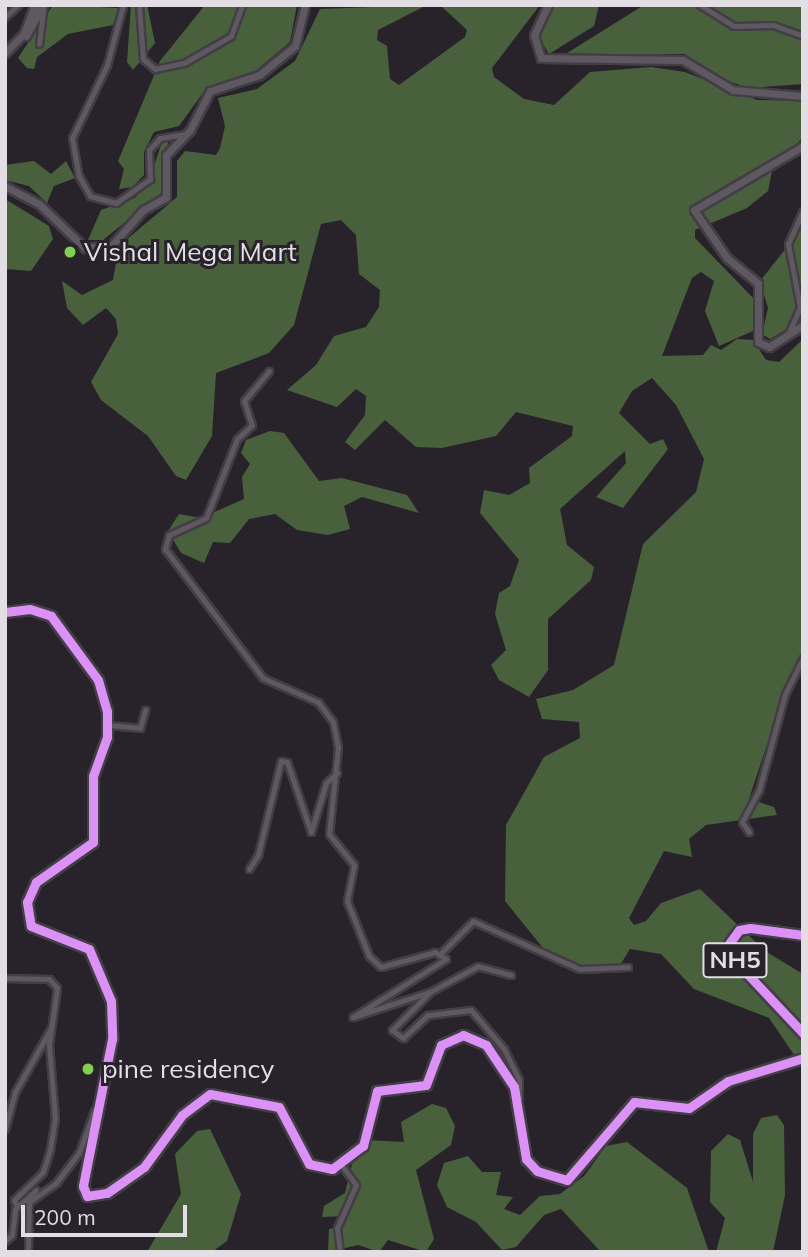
<!DOCTYPE html>
<style>
body{margin:0}
#map{position:relative;width:808px;height:1257px;overflow:hidden;background:#28232b;font-family:Mulish,sans-serif}
div>[style]{position:absolute}
.forest>*{inset:0;background:#49603d}
.roads{filter:drop-shadow(2px 0 #433e45) drop-shadow(-2px 0 #433e45) drop-shadow(0 2px #433e45) drop-shadow(0 -2px #433e45)}
.street>*{height:5px;margin:-2.5px;padding:0 2.5px;transform-origin:2.5px;border-radius:2.5px;background:#5e5861}
.secondary>*{height:7px;margin:-3.5px;padding:0 3.5px;transform-origin:3.5px;border-radius:3.5px;background:#5e5861}
.highway>*{height:9px;margin:-4.5px;padding:0 4.5px;transform-origin:4.5px;border-radius:4.5px;background:#dc91f7}
.dots>*{width:19px;height:19px;translate:-50% -50%;box-sizing:border-box;border:4px solid #28232b;border-radius:50%}
span{translate:-50% -50%;white-space:nowrap;text-align:center;line-height:1.15;-webkit-text-stroke:6px #28232b;paint-order:stroke}
.shield-label span{padding:2px 5px;background:#28232b;border:2px solid;border-radius:5px;-webkit-text-stroke-width:0}
.shield-label{font-size:24px;color:#e2dee4;font-weight:700}
.poi-label{font-size:26px;color:#e2dee4}
.left{translate:0 -50%;text-align:left}
.frame{position:absolute;inset:0;border:7px solid #e2dee4;pointer-events:none}
.scale{position:absolute;left:21px;top:1205px;width:166px;height:32px;box-sizing:border-box;border:4px solid #e2dee4;border-top:0;padding-left:9px;font-size:21px;line-height:24px;white-space:nowrap;color:#e2dee4;-webkit-text-stroke:5px #28232b;paint-order:stroke}
</style>
<div id="map">
<div class="forest">
<i style="clip-path:polygon(53px 5px,119px 8px,113px 25px,68px 34px,37px 57px,34px 69px,27px 68px,18px 58px)"></i>
<i style="clip-path:polygon(131px 5px,147px 5px,155px 43px,133px 70px,127px 62px)"></i>
<i style="clip-path:polygon(205px 5px,297px 5px,290px 42px,254px 72px,205px 90px,179px 126px,154px 132px,144px 152px,144px 175px,132px 187px,119px 189px,124px 169px,118px 161px,160px 61px)"></i>
<i style="clip-path:polygon(427px 5px,378px 30px,377px 40px,387px 46px,390px 79px,399px 85px,465px 37px,467px 30px,440px 5px,540px 5px,492px 68px,494px 77px,524px 99px,554px 105px,590px 72px,651px 67px,685px 72px,757px 100px,803px 101px,803px 137px,772px 171px,768px 191px,747px 208px,695px 230px,695px 238px,756px 301px,753px 331px,719px 346px,705px 311px,714px 281px,701px 272px,692px 278px,662px 356px,703px 355px,711px 345px,721px 350px,737px 339px,753px 340px,766px 360px,779px 362px,803px 339px,803px 657px,787px 684px,749px 799px,774px 807px,777px 815px,706px 825px,689px 839px,692px 857px,664px 851px,629px 918px,634px 925px,646px 921px,661px 903px,700px 889px,765px 951px,803px 974px,803px 1068px,769px 1018px,694px 989px,661px 954px,630px 949px,616px 972px,556px 964px,505px 901px,506px 825px,544px 757px,580px 738px,579px 722px,542px 719px,536px 699px,573px 690px,614px 665px,643px 544px,696px 492px,704px 459px,676px 405px,652px 378px,632px 391px,619px 413px,650px 444px,663px 439px,668px 449px,623px 508px,596px 497px,626px 463px,625px 451px,560px 509px,567px 545px,594px 567px,591px 580px,548px 619px,548px 670px,529px 697px,499px 680px,491px 665px,506px 650px,495px 614px,499px 593px,510px 586px,519px 560px,480px 513px,484px 490px,509px 495px,530px 483px,529px 468px,572px 436px,573px 426px,516px 412px,496px 436px,442px 448px,416px 447px,385px 420px,355px 450px,345px 442px,365px 415px,366px 396px,356px 389px,337px 407px,287px 390px,316px 365px,334px 336px,366px 327px,379px 307px,380px 290px,359px 274px,356px 235px,341px 220px,321px 224px,294px 325px,269px 353px,216px 373px,212px 436px,186px 480px,176px 476px,148px 436px,101px 400px,91px 382px,118px 334px,116px 319px,106px 308px,83px 325px,67px 308px,62px 281px,82px 295px,113px 280px,119px 246px,177px 197px,177px 161px,185px 151px,216px 155px,220px 148px,225px 126px,218px 98px,257px 89px,295px 61px,320px 9px)"></i>
<i style="clip-path:polygon(551px 5px,599px 5px,594px 26px,549px 54px,538px 36px)"></i>
<i style="clip-path:polygon(644px 5px,803px 5px,803px 84px,750px 88px,712px 76px,685px 54px,564px 55px)"></i>
<i style="clip-path:polygon(162px 142px,168px 142px,161px 193px,103px 240px,88px 240px,101px 210px,135px 198px,148px 184px)"></i>
<i style="clip-path:polygon(34px 161px,51px 174px,66px 161px,75px 178px,54px 186px,47px 203px,29px 186px,5px 180px,5px 165px)"></i>
<i style="clip-path:polygon(5px 199px,49px 226px,53px 239px,31px 271px,5px 269px)"></i>
<i style="clip-path:polygon(803px 227px,803px 319px,770px 339px,762px 334px,768px 308px,760px 281px)"></i>
<i style="clip-path:polygon(270px 431px,284px 433px,319px 481px,342px 478px,407px 495px,419px 513px,362px 497px,344px 506px,350px 529px,328px 535px,297px 530px,275px 514px,249px 519px,230px 543px,213px 542px,204px 563px,181px 553px,168px 531px,179px 514px,201px 518px,244px 499px,242px 477px,250px 464px,241px 453px,246px 440px)"></i>
<i style="clip-path:polygon(432px 1104px,446px 1108px,455px 1126px,451px 1145px,416px 1170px,434px 1239px,426px 1252px,388px 1240px,379px 1252px,358px 1245px,328px 1252px,329px 1229px,341px 1226px,344px 1216px,322px 1217px,324px 1206px,345px 1193px,353px 1160px,366px 1140px,404px 1142px,401px 1122px)"></i>
<i style="clip-path:polygon(777px 1115px,784px 1125px,785px 1195px,773px 1252px,716px 1252px,725px 1218px,710px 1202px,711px 1151px,728px 1134px,740px 1140px,753px 1182px,753px 1134px,761px 1118px)"></i>
<i style="clip-path:polygon(210px 1129px,241px 1194px,227px 1241px,212px 1252px,147px 1252px,181px 1194px,175px 1154px,197px 1131px)"></i>
<i style="clip-path:polygon(627px 1142px,687px 1188px,709px 1252px,601px 1252px,561px 1209px,544px 1215px,516px 1247px,502px 1250px,476px 1222px,447px 1207px,437px 1185px,444px 1163px,468px 1156px,482px 1172px,501px 1172px,496px 1195px,513px 1197px,504px 1209px,520px 1215px,540px 1196px,560px 1194px,584px 1176px,606px 1146px)"></i>
</div>
<div class="roads">
<div class="street">
<i style="left:123px;top:5px;width:62px;rotate:104.9deg"></i>
<i style="left:107px;top:65px;width:81px;rotate:115.6deg"></i>
<i style="left:72px;top:138px;width:39px;rotate:80deg"></i>
<i style="left:79px;top:176px;width:23px;rotate:61deg"></i>
<i style="left:90px;top:196px;width:27px;rotate:15deg"></i>
<i style="left:116px;top:203px;width:42px;rotate:-35.2deg"></i>
<i style="left:150px;top:179px;width:29px;rotate:-92deg"></i>
<i style="left:149px;top:150px;width:16px;rotate:-47deg"></i>
<i style="left:160px;top:138px;width:26px;rotate:-9deg"></i>
<i style="left:139px;top:5px;width:54px;rotate:85.8deg"></i>
<i style="left:143px;top:59px;width:16px;rotate:40deg"></i>
<i style="left:155px;top:69px;width:30px;rotate:-12deg"></i>
<i style="left:184px;top:63px;width:54px;rotate:-29.9deg"></i>
<i style="left:231px;top:36px;width:33px;rotate:-70deg"></i>
<i style="left:700px;top:5px;width:39px;rotate:32deg"></i>
<i style="left:733px;top:26px;width:40px;rotate:-1.4deg"></i>
<i style="left:773px;top:25px;width:32px;rotate:20deg"></i>
<i style="left:5px;top:17px;width:18px;rotate:-43deg"></i>
<i style="left:39px;top:44px;width:39px;rotate:-83deg"></i>
<i style="left:789px;top:332px;width:27px;rotate:-66deg"></i>
<i style="left:800px;top:307px;width:64px;rotate:-100.8deg"></i>
<i style="left:788px;top:244px;width:36px;rotate:-66deg"></i>
<i style="left:269px;top:371px;width:39px;rotate:130deg"></i>
<i style="left:244px;top:401px;width:25px;rotate:72deg"></i>
<i style="left:252px;top:425px;width:21px;rotate:137deg"></i>
<i style="left:237px;top:439px;width:85px;rotate:111.4deg"></i>
<i style="left:206px;top:518px;width:41px;rotate:155.3deg"></i>
<i style="left:169px;top:535px;width:15px;rotate:106deg"></i>
<i style="left:165px;top:549px;width:162px;rotate:52.8deg"></i>
<i style="left:263px;top:678px;width:60px;rotate:23.6deg"></i>
<i style="left:318px;top:702px;width:25px;rotate:53deg"></i>
<i style="left:333px;top:722px;width:25px;rotate:79deg"></i>
<i style="left:338px;top:747px;width:87px;rotate:95.9deg"></i>
<i style="left:329px;top:834px;width:40px;rotate:51deg"></i>
<i style="left:354px;top:865px;width:37px;rotate:101deg"></i>
<i style="left:347px;top:901px;width:59px;rotate:68.2deg"></i>
<i style="left:369px;top:956px;width:16px;rotate:43deg"></i>
<i style="left:381px;top:967px;width:56px;rotate:-15.5deg"></i>
<i style="left:435px;top:952px;width:13px;rotate:32deg"></i>
<i style="left:446px;top:959px;width:110px;rotate:148.1deg"></i>
<i style="left:353px;top:1017px;width:81px;rotate:-18deg"></i>
<i style="left:108px;top:725px;width:32px;rotate:5deg"></i>
<i style="left:140px;top:728px;width:19px;rotate:-74deg"></i>
<i style="left:749px;top:832px;width:12px;rotate:-125deg"></i>
<i style="left:742px;top:822px;width:36px;rotate:-62deg"></i>
<i style="left:759px;top:790px;width:99px;rotate:-74.8deg"></i>
<i style="left:785px;top:694px;width:40px;rotate:-63.4deg"></i>
<i style="left:249px;top:869px;width:17px;rotate:-57deg"></i>
<i style="left:258px;top:855px;width:97px;rotate:-76.3deg"></i>
<i style="left:281px;top:761px;width:6px;rotate:9deg"></i>
<i style="left:287px;top:762px;width:74px;rotate:71.1deg"></i>
<i style="left:311px;top:832px;width:51px;rotate:-73deg"></i>
<i style="left:326px;top:783px;width:15px;rotate:-42deg"></i>
<i style="left:441px;top:953px;width:45px;rotate:-45deg"></i>
<i style="left:473px;top:921px;width:117px;rotate:24.2deg"></i>
<i style="left:580px;top:969px;width:48px;rotate:-2.4deg"></i>
<i style="left:511px;top:975px;width:34px;rotate:-165deg"></i>
<i style="left:478px;top:966px;width:55px;rotate:151.6deg"></i>
<i style="left:430px;top:992px;width:54px;rotate:135deg"></i>
<i style="left:392px;top:1030px;width:14px;rotate:36deg"></i>
<i style="left:403px;top:1038px;width:34px;rotate:-43deg"></i>
<i style="left:428px;top:1015px;width:43px;rotate:-6.6deg"></i>
<i style="left:471px;top:1010px;width:51px;rotate:49.8deg"></i>
<i style="left:504px;top:1049px;width:34px;rotate:64deg"></i>
<i style="left:519px;top:1080px;width:19px;rotate:90deg"></i>
<i style="left:5px;top:978px;width:44px;rotate:1.3deg"></i>
<i style="left:49px;top:979px;width:12px;rotate:48deg"></i>
<i style="left:57px;top:988px;width:57px;rotate:98.1deg"></i>
<i style="left:49px;top:1044px;width:74px;rotate:85.4deg"></i>
<i style="left:55px;top:1118px;width:32px;rotate:99deg"></i>
<i style="left:50px;top:1150px;width:23px;rotate:108deg"></i>
<i style="left:43px;top:1172px;width:40px;rotate:136deg"></i>
<i style="left:14px;top:1200px;width:7px;rotate:63deg"></i>
<i style="left:5px;top:1129px;width:38px;rotate:-75deg"></i>
<i style="left:15px;top:1092px;width:73px;rotate:-60.6deg"></i>
<i style="left:5px;top:1241px;width:9px;rotate:-41deg"></i>
<i style="left:12px;top:1235px;width:26px;rotate:-83deg"></i>
<i style="left:15px;top:1209px;width:28px;rotate:-42deg"></i>
<i style="left:28px;top:1252px;width:50px;rotate:-88.9deg"></i>
<i style="left:29px;top:1202px;width:33px;rotate:-35deg"></i>
<i style="left:56px;top:1183px;width:38px;rotate:-53deg"></i>
<i style="left:79px;top:1153px;width:45px;rotate:-70.3deg"></i>
<i style="left:340px;top:1252px;width:24px;rotate:-97deg"></i>
<i style="left:337px;top:1228px;width:47px;rotate:-66.2deg"></i>
<i style="left:356px;top:1185px;width:26px;rotate:-126deg"></i>
</div>
<div class="secondary">
<i style="left:548px;top:5px;width:33px;rotate:115deg"></i>
<i style="left:534px;top:35px;width:24px;rotate:73deg"></i>
<i style="left:541px;top:58px;width:142px;rotate:0.8deg"></i>
<i style="left:683px;top:60px;width:58px;rotate:31deg"></i>
<i style="left:733px;top:90px;width:70px;rotate:4.9deg"></i>
<i style="left:26px;top:36px;width:35px;rotate:-61deg"></i>
<i style="left:5px;top:53px;width:28px;rotate:-46deg"></i>
<i style="left:24px;top:33px;width:30px;rotate:-69deg"></i>
<i style="left:803px;top:146px;width:126px;rotate:149.6deg"></i>
<i style="left:694px;top:210px;width:58px;rotate:55.5deg"></i>
<i style="left:727px;top:258px;width:40px;rotate:39deg"></i>
<i style="left:758px;top:283px;width:59px;rotate:90deg"></i>
<i style="left:758px;top:342px;width:12px;rotate:24deg"></i>
<i style="left:769px;top:347px;width:40px;rotate:-32.9deg"></i>
<i style="left:5px;top:186px;width:38px;rotate:28deg"></i>
<i style="left:39px;top:204px;width:64px;rotate:43.7deg"></i>
<i style="left:85px;top:248px;width:27px;rotate:-6deg"></i>
<i style="left:112px;top:245px;width:47px;rotate:-48.5deg"></i>
<i style="left:143px;top:210px;width:26px;rotate:-29deg"></i>
<i style="left:166px;top:197px;width:42px;rotate:-90deg"></i>
<i style="left:166px;top:155px;width:35px;rotate:-46deg"></i>
<i style="left:190px;top:130px;width:44px;rotate:-62.9deg"></i>
<i style="left:210px;top:91px;width:52px;rotate:-18.1deg"></i>
<i style="left:259px;top:75px;width:46px;rotate:-38.9deg"></i>
<i style="left:295px;top:46px;width:42px;rotate:-76.3deg"></i>
</div>
<div class="highway">
<i style="left:5px;top:612px;width:25px;rotate:-7deg"></i>
<i style="left:30px;top:609px;width:22px;rotate:18deg"></i>
<i style="left:51px;top:616px;width:79px;rotate:53.7deg"></i>
<i style="left:98px;top:680px;width:32px;rotate:74deg"></i>
<i style="left:107px;top:711px;width:26px;rotate:90deg"></i>
<i style="left:107px;top:737px;width:41px;rotate:109.7deg"></i>
<i style="left:93px;top:776px;width:66px;rotate:90deg"></i>
<i style="left:93px;top:842px;width:70px;rotate:144.9deg"></i>
<i style="left:36px;top:882px;width:22px;rotate:114deg"></i>
<i style="left:27px;top:902px;width:24px;rotate:81deg"></i>
<i style="left:31px;top:926px;width:62px;rotate:21.6deg"></i>
<i style="left:89px;top:949px;width:56px;rotate:67.1deg"></i>
<i style="left:111px;top:1001px;width:38px;rotate:88deg"></i>
<i style="left:112px;top:1039px;width:150px;rotate:101.2deg"></i>
<i style="left:83px;top:1186px;width:11px;rotate:68deg"></i>
<i style="left:87px;top:1196px;width:20px;rotate:-9deg"></i>
<i style="left:107px;top:1193px;width:45px;rotate:-35.1deg"></i>
<i style="left:144px;top:1167px;width:64px;rotate:-53.8deg"></i>
<i style="left:182px;top:1115px;width:35px;rotate:-37deg"></i>
<i style="left:210px;top:1094px;width:70px;rotate:10.7deg"></i>
<i style="left:279px;top:1107px;width:64px;rotate:62.2deg"></i>
<i style="left:309px;top:1164px;width:24px;rotate:12deg"></i>
<i style="left:332px;top:1169px;width:39px;rotate:-37deg"></i>
<i style="left:363px;top:1146px;width:57px;rotate:-75.7deg"></i>
<i style="left:377px;top:1091px;width:49px;rotate:-7deg"></i>
<i style="left:426px;top:1085px;width:43px;rotate:-69.4deg"></i>
<i style="left:441px;top:1045px;width:24px;rotate:-24deg"></i>
<i style="left:463px;top:1035px;width:25px;rotate:23deg"></i>
<i style="left:486px;top:1045px;width:50px;rotate:56.3deg"></i>
<i style="left:514px;top:1087px;width:73px;rotate:80.5deg"></i>
<i style="left:526px;top:1159px;width:16px;rotate:47deg"></i>
<i style="left:537px;top:1171px;width:31px;rotate:17deg"></i>
<i style="left:567px;top:1180px;width:103px;rotate:-49.3deg"></i>
<i style="left:634px;top:1102px;width:55px;rotate:6.2deg"></i>
<i style="left:689px;top:1108px;width:47px;rotate:-34.7deg"></i>
<i style="left:728px;top:1081px;width:78px;rotate:-17deg"></i>
<i style="left:803px;top:935px;width:53px;rotate:-172.5deg"></i>
<i style="left:750px;top:928px;width:11px;rotate:170deg"></i>
<i style="left:739px;top:930px;width:17px;rotate:126deg"></i>
<i style="left:729px;top:944px;width:25px;rotate:63deg"></i>
<i style="left:740px;top:966px;width:92px;rotate:46.8deg"></i>
</div>
</div>
<div class="dots">
<i style="left:70px;top:252px;background:#81d050"></i>
<i style="left:88px;top:1069px;background:#81d050"></i>
</div>
<div class="shield-label">
<span style="left:735px;top:960px">NH5</span>
</div>
<div class="poi-label">
<span class="left" style="left:84px;top:252px">Vishal Mega Mart</span>
<span class="left" style="left:102px;top:1069px">pine residency</span>
</div>
<div class="frame"></div>
<div class="scale">200 m</div>
</div>
